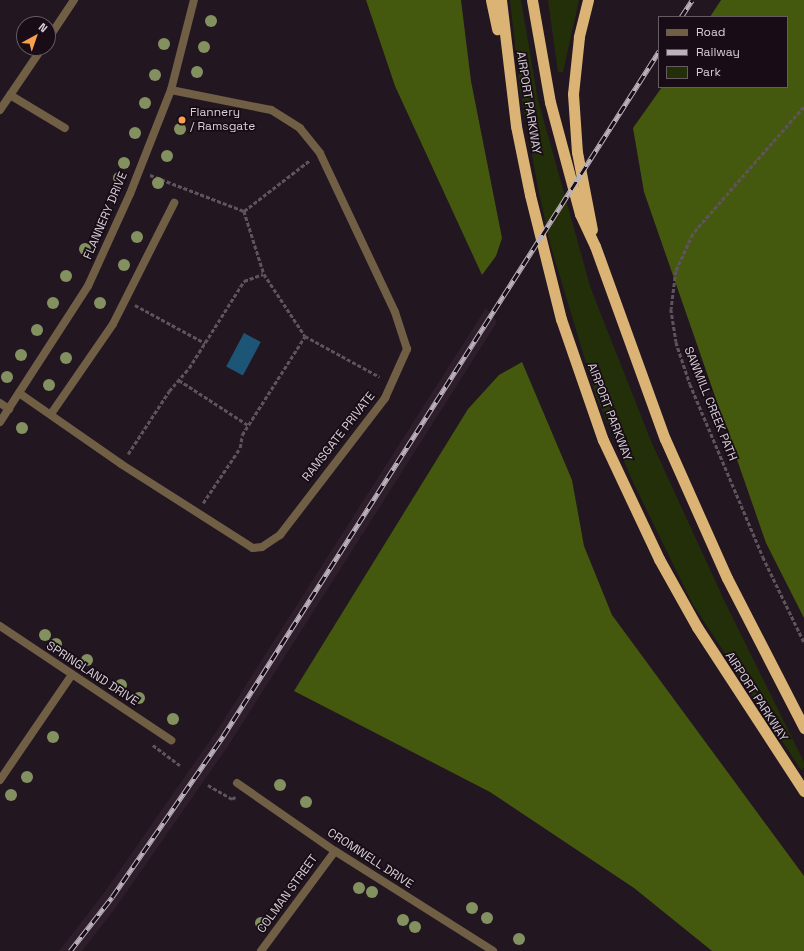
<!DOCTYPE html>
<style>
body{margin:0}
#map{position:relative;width:804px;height:951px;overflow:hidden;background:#221621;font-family:"Space Grotesk",sans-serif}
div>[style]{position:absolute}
.built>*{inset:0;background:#2e1e2c}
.green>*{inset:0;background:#232f09}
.forest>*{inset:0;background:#44580e}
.water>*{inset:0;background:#1d5576;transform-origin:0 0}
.path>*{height:2.5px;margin-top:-1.25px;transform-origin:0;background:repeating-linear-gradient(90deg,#5f545e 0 4px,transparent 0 6px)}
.minor>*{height:8px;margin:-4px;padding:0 4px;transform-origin:4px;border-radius:4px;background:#705f45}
.tertiary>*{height:8px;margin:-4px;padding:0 4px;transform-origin:4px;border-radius:4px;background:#705f45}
.trunk>*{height:11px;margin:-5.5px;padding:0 5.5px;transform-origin:5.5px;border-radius:5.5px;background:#dab375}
.rail>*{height:4.5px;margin-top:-2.25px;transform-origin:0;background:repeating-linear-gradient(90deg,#180d17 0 9px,#bbb2ba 0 18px);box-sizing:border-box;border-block:1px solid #bbb2ba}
.trees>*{width:12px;height:12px;margin:-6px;border-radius:50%;background:#83905f}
.dots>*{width:11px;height:11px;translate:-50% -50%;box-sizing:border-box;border:2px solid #180d17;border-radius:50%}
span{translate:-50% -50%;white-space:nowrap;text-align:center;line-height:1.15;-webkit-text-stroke:3.5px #180d17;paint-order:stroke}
.street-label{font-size:12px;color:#d7cfd6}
.poi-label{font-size:12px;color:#d7cfd6}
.left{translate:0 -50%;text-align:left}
.legend{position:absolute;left:658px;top:16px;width:130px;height:72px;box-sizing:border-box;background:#180d17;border:1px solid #645b63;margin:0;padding:5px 7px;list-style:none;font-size:12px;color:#d7cfd6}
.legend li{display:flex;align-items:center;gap:8px;height:20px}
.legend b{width:20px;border:1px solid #645b63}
.north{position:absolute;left:16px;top:16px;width:40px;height:40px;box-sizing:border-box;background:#180d17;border:1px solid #645b63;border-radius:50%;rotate:40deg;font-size:11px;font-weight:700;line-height:16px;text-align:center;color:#d7cfd6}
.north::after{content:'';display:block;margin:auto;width:14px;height:18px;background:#fa9f4f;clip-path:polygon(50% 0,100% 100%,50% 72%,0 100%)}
</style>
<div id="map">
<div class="built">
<i style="clip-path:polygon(486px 308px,497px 322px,228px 746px,116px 907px,82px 951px,59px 951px,104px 893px,216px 732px)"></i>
</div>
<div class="green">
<i style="clip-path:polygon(510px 0,521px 0,538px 100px,591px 289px,651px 441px,724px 600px,804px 762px,804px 768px,801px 770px,692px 603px,633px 482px,596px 396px,551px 247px,538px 188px,520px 90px)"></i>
<i style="clip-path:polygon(548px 0,579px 0,563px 72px,558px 72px)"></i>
</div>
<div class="forest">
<i style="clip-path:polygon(366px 0,461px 0,471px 81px,502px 238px,496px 256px,482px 275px,395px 86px)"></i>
<i style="clip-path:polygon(721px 0,804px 0,804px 618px,766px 543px,644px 192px,633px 128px,662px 87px,787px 87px,787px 17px,710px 17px)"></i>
<i style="clip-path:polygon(522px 362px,572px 480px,584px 546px,612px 615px,804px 876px,804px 951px,712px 951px,634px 888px,490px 792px,294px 691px,468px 409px,499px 375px)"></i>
</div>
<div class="water">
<i style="left:244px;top:333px;width:19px;height:38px;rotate:28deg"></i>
</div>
<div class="path">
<i style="left:804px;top:107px;width:169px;rotate:131.2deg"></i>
<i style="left:693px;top:234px;width:41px;rotate:114.7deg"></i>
<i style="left:676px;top:271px;width:38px;rotate:97deg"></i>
<i style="left:671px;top:309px;width:33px;rotate:81deg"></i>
<i style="left:676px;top:342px;width:44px;rotate:71.6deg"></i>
<i style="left:690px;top:384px;width:188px;rotate:67.1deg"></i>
<i style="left:763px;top:557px;width:94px;rotate:64.2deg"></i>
<i style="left:150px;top:175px;width:101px;rotate:21deg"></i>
<i style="left:244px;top:211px;width:66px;rotate:72.4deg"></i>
<i style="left:264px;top:274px;width:74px;rotate:56.5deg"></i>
<i style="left:305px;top:336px;width:85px;rotate:28.7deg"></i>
<i style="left:244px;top:211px;width:83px;rotate:-37.7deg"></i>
<i style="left:135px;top:305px;width:80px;rotate:28.5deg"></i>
<i style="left:179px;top:380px;width:82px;rotate:33.1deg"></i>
<i style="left:128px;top:454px;width:75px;rotate:-56.9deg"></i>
<i style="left:169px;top:391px;width:30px;rotate:-49deg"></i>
<i style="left:189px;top:368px;width:103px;rotate:-57.7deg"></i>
<i style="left:244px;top:281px;width:20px;rotate:-20deg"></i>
<i style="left:203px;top:503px;width:66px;rotate:-56.1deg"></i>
<i style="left:240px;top:448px;width:13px;rotate:-81deg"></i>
<i style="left:242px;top:435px;width:117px;rotate:-57.5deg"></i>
<i style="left:153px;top:745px;width:34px;rotate:37deg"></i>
<i style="left:208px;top:785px;width:28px;rotate:30deg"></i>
<i style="left:232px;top:799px;width:4px;rotate:-34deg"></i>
</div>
<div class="minor">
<i style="left:48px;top:39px;width:47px;rotate:-56.3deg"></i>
<i style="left:10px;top:95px;width:64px;rotate:31deg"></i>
<i style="left:0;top:110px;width:75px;rotate:-55.9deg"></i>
<i style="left:19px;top:393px;width:124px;rotate:34.8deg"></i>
<i style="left:121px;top:464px;width:156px;rotate:32.5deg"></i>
<i style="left:253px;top:548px;width:9px;rotate:-6deg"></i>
<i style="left:262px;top:547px;width:22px;rotate:-34deg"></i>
<i style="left:280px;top:535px;width:173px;rotate:-52.5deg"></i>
<i style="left:385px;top:398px;width:54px;rotate:-65.8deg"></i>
<i style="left:407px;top:349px;width:39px;rotate:-108deg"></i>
<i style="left:395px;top:312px;width:176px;rotate:-115.3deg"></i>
<i style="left:320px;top:153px;width:32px;rotate:-129deg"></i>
<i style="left:300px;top:128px;width:34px;rotate:-148deg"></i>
<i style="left:271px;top:110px;width:102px;rotate:-168.7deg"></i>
<i style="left:0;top:403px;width:11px;rotate:34deg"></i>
<i style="left:51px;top:414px;width:109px;rotate:-55.4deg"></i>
<i style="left:113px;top:324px;width:136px;rotate:-63.2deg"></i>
<i style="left:0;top:626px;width:206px;rotate:33.7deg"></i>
<i style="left:0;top:780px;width:126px;rotate:-55.7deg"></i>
<i style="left:237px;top:783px;width:119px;rotate:34.8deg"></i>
<i style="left:335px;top:851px;width:187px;rotate:32.3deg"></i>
<i style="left:261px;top:951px;width:124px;rotate:-53.5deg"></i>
</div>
<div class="tertiary">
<i style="left:0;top:422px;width:162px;rotate:-57.1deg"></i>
<i style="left:88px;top:286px;width:101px;rotate:-65.5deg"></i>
<i style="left:130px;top:194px;width:112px;rotate:-68.5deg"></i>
<i style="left:171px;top:90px;width:93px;rotate:-75.7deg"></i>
</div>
<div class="trunk">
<i style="left:491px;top:0;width:30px;rotate:78deg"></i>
<i style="left:501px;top:0;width:127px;rotate:83.2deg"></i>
<i style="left:516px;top:126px;width:70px;rotate:78.5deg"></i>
<i style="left:530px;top:195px;width:128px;rotate:76deg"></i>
<i style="left:561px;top:319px;width:128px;rotate:70.9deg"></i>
<i style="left:603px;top:440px;width:132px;rotate:64.8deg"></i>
<i style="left:659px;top:559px;width:78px;rotate:60.8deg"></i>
<i style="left:697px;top:627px;width:196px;rotate:56.9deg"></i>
<i style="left:532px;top:0;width:104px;rotate:80deg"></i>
<i style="left:550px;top:102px;width:116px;rotate:75deg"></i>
<i style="left:580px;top:214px;width:35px;rotate:65deg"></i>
<i style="left:595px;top:246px;width:205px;rotate:70.1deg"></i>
<i style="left:665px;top:439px;width:152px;rotate:66deg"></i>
<i style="left:727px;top:578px;width:169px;rotate:62.8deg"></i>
<i style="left:588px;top:0;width:38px;rotate:104deg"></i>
<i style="left:579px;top:37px;width:57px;rotate:96deg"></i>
<i style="left:573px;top:94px;width:58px;rotate:86.1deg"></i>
<i style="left:577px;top:152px;width:79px;rotate:79.1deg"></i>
</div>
<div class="rail">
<i style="left:681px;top:17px;width:20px;rotate:-57deg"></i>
<i style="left:70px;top:951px;width:68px;rotate:-52.1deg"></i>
<i style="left:112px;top:897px;width:196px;rotate:-55.4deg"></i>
<i style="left:223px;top:736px;width:812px;rotate:-57.52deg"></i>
</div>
<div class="trees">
<i style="left:211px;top:21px"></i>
<i style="left:164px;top:44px"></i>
<i style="left:204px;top:47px"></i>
<i style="left:197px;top:72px"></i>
<i style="left:155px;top:75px"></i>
<i style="left:145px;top:103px"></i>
<i style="left:180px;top:129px"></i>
<i style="left:135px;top:133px"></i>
<i style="left:167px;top:156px"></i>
<i style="left:124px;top:163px"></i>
<i style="left:119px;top:178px"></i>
<i style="left:158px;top:183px"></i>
<i style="left:137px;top:237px"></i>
<i style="left:85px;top:249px"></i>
<i style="left:124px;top:265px"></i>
<i style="left:66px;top:276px"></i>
<i style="left:53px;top:303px"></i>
<i style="left:100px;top:303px"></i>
<i style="left:37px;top:330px"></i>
<i style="left:21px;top:355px"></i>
<i style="left:66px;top:358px"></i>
<i style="left:7px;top:377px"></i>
<i style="left:49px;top:385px"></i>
<i style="left:22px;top:428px"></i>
<i style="left:45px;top:635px"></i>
<i style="left:56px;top:644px"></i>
<i style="left:87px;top:660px"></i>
<i style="left:121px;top:685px"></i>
<i style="left:139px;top:698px"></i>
<i style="left:173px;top:719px"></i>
<i style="left:53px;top:737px"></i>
<i style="left:27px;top:777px"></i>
<i style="left:280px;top:785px"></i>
<i style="left:11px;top:795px"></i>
<i style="left:306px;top:802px"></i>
<i style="left:359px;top:888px"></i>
<i style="left:372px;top:892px"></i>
<i style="left:472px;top:908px"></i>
<i style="left:487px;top:918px"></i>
<i style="left:403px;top:920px"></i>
<i style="left:261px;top:923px"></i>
<i style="left:415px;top:927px"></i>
<i style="left:519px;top:939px"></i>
</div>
<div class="dots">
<i style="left:182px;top:120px;background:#fa9f4f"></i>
</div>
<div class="street-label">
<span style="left:528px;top:103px;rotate:81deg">AIRPORT PARKWAY</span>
<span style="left:106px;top:216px;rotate:-67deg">FLANNERY DRIVE</span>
<span style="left:710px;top:404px;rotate:68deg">SAWMILL CREEK PATH</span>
<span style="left:609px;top:412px;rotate:69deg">AIRPORT PARKWAY</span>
<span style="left:339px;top:437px;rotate:-52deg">RAMSGATE PRIVATE</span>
<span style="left:92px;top:674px;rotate:33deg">SPRINGLAND DRIVE</span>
<span style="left:756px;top:697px;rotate:57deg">AIRPORT PARKWAY</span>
<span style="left:370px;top:859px;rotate:33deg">CROMWELL DRIVE</span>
<span style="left:288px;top:894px;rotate:-54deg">COLMAN STREET</span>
</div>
<div class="poi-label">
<span class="left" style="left:190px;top:120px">Flannery<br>/ Ramsgate</span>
</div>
<ul class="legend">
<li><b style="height:5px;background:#705f45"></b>Road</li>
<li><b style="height:5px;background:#bbb2ba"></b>Railway</li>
<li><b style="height:11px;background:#232f09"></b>Park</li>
</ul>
<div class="north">N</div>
</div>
